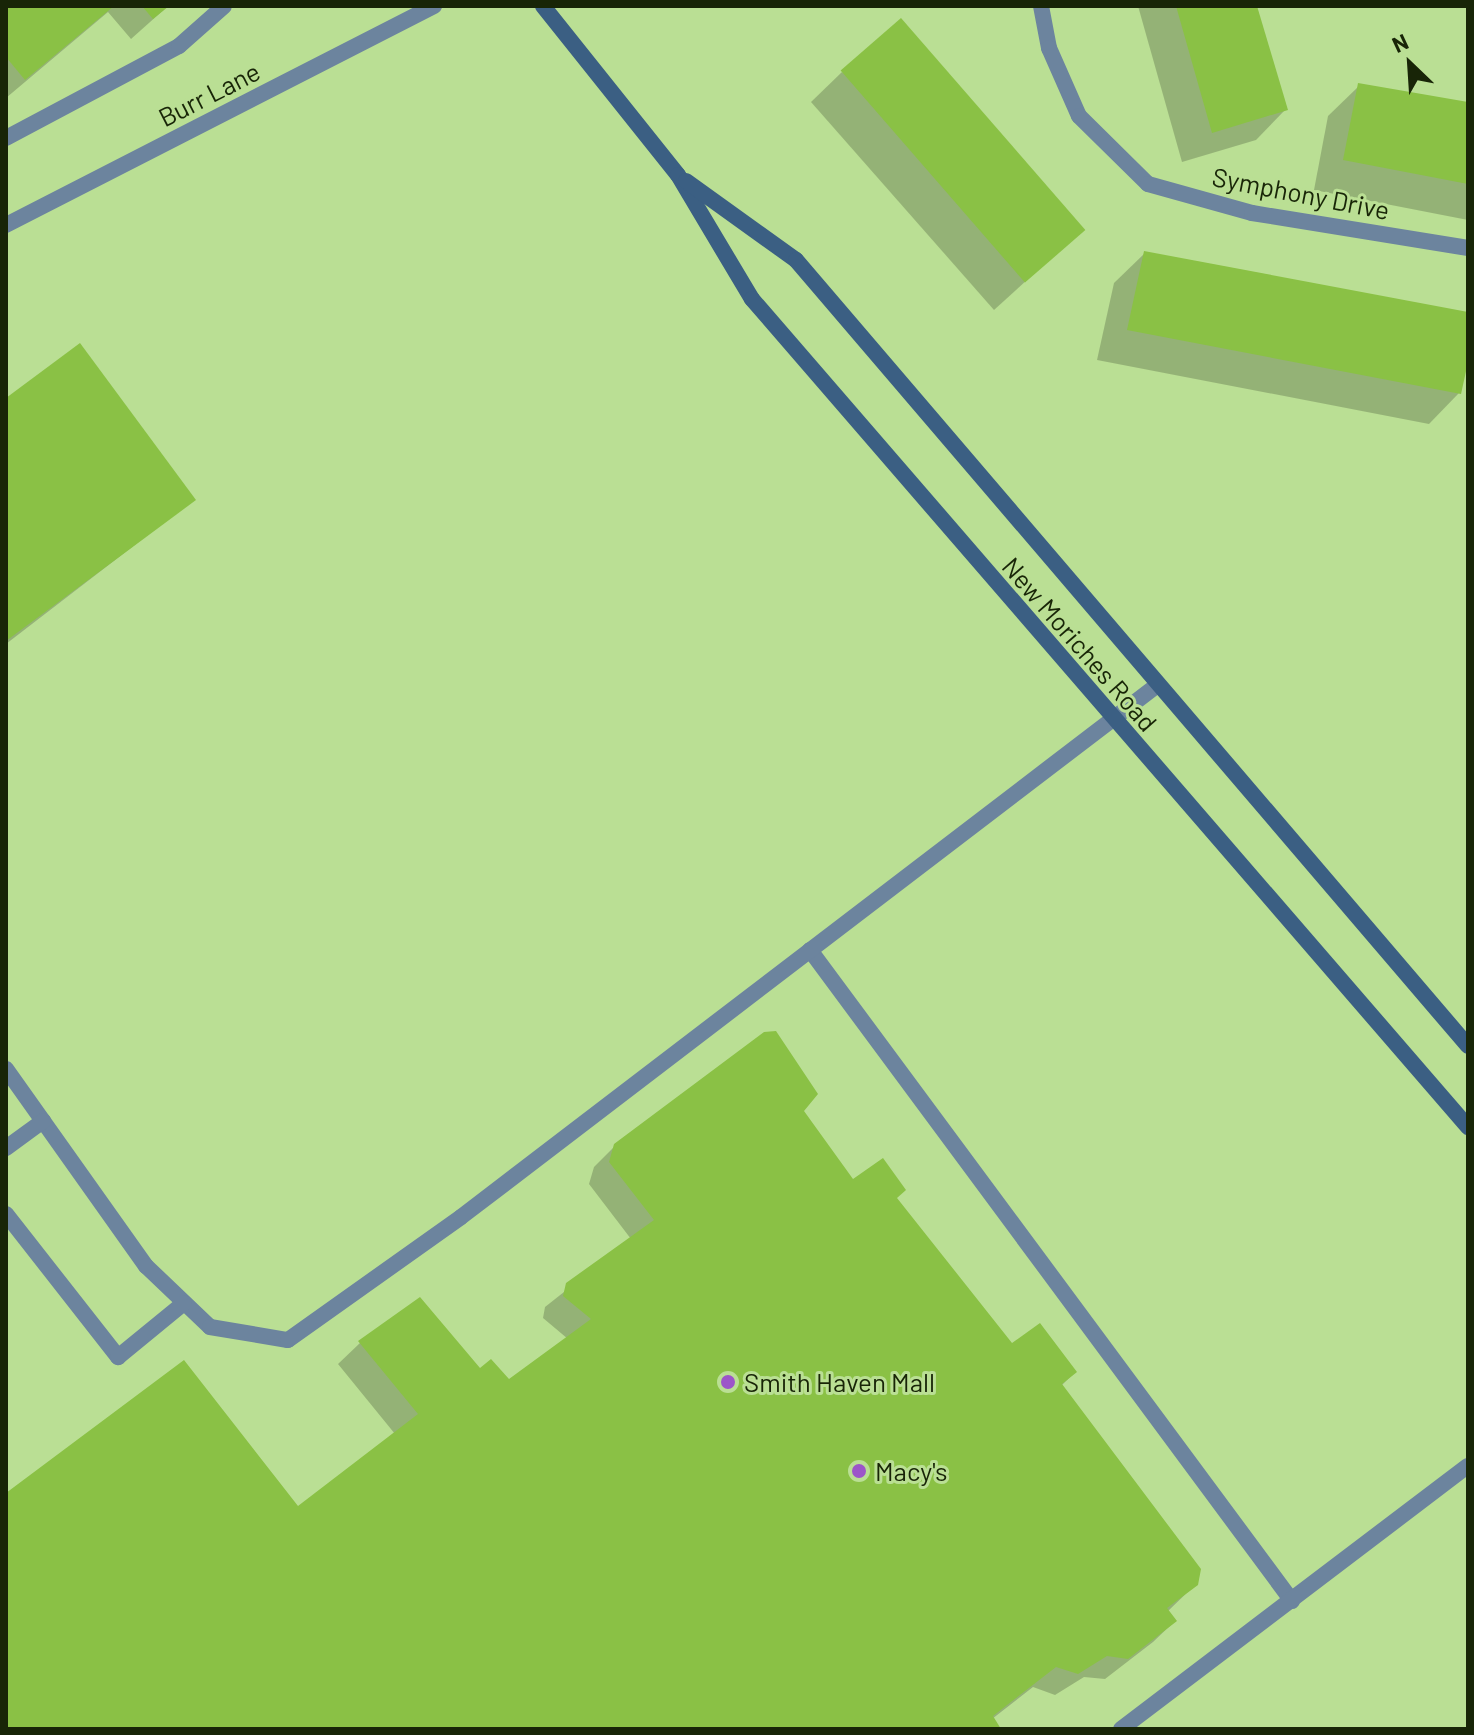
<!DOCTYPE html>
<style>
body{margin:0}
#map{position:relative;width:1474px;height:1735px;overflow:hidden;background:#badf94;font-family:Barlow,sans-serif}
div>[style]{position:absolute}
.shadow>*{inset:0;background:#0003}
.building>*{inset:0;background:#8ac145;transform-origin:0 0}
.service>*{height:16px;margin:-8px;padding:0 8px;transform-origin:8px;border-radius:8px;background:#6c849e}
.minor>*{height:16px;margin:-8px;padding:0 8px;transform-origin:8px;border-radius:8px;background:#6c849e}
.secondary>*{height:16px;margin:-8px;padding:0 8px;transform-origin:8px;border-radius:8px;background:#3b5f83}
.dots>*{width:22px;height:22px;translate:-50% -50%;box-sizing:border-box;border:4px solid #badf94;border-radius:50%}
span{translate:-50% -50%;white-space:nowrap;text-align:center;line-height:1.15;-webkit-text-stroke:6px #badf94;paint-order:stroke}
.street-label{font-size:26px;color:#182507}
.poi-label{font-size:26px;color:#182507}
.left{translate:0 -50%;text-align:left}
.frame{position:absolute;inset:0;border:8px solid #182507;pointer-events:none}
.north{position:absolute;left:1370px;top:24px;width:80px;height:80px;-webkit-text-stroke:6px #badf94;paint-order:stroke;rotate:335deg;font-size:22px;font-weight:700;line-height:32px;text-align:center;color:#182507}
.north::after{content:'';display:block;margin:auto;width:28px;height:36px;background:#182507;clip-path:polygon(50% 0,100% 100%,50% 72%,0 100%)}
</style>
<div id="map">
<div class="shadow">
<i style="clip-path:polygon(6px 6px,168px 6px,131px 39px,108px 12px,6px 98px)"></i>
<i style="clip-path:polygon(1138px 6px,1255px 6px,1286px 109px,1256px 140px,1182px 162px)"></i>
<i style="clip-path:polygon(842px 72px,1083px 229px,994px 310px,811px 102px)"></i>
<i style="clip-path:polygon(1359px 86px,1468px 105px,1468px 220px,1314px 190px,1328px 116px)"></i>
<i style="clip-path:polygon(1145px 253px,1468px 315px,1468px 353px,1459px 393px,1429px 424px,1097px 360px,1114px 283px)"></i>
<i style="clip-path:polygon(6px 401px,193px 500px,6px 644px)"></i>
<i style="clip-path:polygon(801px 1111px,853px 1182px,895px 1198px,1012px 1345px,1075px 1372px,1061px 1386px,1196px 1584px,1167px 1612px,1175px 1621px,1153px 1642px,1105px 1679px,1084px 1677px,1055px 1695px,1033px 1687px,992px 1719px,999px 1729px,6px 1729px,6px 1496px,297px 1509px,395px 1434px,338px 1364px,360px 1343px,420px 1300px,480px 1371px,509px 1382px,568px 1339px,543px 1318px,545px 1307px,631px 1239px,589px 1184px,594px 1167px,616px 1145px)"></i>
</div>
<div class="building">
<i style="clip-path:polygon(6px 6px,114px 6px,25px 80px,6px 57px)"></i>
<i style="clip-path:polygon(142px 6px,169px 6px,153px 19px)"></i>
<i style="clip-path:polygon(1176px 6px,1257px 6px,1288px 110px,1212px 133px)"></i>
<i style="left:901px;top:18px;width:281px;height:80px;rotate:49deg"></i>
<i style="clip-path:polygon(1358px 83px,1468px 102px,1468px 184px,1343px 160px)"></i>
<i style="clip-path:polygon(1144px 251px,1468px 312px,1468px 362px,1461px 394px,1127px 330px)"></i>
<i style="clip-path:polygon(80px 343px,196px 500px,6px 641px,6px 398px)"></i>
<i style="clip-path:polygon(776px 1031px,818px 1094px,804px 1111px,853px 1179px,883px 1158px,906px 1190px,897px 1198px,1012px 1343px,1040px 1323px,1077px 1372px,1062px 1384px,1201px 1569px,1198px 1585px,1167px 1608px,1177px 1621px,1128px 1659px,1107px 1656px,1078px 1674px,1056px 1667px,993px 1716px,1001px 1729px,6px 1729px,6px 1493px,184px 1360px,298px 1506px,418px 1414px,358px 1341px,420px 1297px,480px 1368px,491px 1359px,509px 1379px,591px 1319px,563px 1296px,566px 1283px,654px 1220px,609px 1162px,614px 1144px,764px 1032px)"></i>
</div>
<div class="service">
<i style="left:6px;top:138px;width:196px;rotate:-28deg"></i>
<i style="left:179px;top:46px;width:60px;rotate:-41.6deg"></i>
<i style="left:810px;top:950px;width:810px;rotate:53.48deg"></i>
<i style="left:6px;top:1069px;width:242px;rotate:54.6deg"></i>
<i style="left:146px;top:1266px;width:88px;rotate:43.6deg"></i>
<i style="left:210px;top:1327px;width:79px;rotate:9.5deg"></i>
<i style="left:288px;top:1340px;width:212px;rotate:-35.4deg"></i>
<i style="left:461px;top:1217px;width:875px;rotate:-37.38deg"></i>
<i style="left:6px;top:1148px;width:46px;rotate:-36.1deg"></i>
<i style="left:6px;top:1214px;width:182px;rotate:51.9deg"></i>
<i style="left:118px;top:1357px;width:85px;rotate:-39.3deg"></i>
<i style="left:1121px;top:1729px;width:435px;rotate:-37.2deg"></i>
</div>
<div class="minor">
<i style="left:1041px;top:6px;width:43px;rotate:79.2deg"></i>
<i style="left:1049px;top:48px;width:74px;rotate:66.2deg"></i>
<i style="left:1079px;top:116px;width:97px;rotate:44.6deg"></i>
<i style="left:1148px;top:184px;width:108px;rotate:15.6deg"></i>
<i style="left:1252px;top:213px;width:219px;rotate:9.2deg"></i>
<i style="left:6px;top:225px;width:481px;rotate:-27.1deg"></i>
</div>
<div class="secondary">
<i style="left:543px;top:6px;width:216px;rotate:51.4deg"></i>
<i style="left:678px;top:175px;width:144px;rotate:59.2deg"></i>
<i style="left:752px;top:299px;width:1095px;rotate:49.15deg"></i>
<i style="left:686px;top:181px;width:135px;rotate:35.7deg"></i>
<i style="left:796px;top:260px;width:1034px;rotate:49.47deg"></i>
</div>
<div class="dots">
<i style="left:728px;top:1382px;background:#9c55c9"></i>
<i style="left:859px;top:1471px;background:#9c55c9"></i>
</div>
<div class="street-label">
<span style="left:209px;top:94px;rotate:-27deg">Burr Lane</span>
<span style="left:1301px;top:193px;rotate:11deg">Symphony Drive</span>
<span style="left:1080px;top:644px;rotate:49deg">New Moriches Road</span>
</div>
<div class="poi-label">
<span class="left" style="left:744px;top:1382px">Smith Haven Mall</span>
<span class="left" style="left:875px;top:1471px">Macy's</span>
</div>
<div class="frame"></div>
<div class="north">N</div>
</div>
